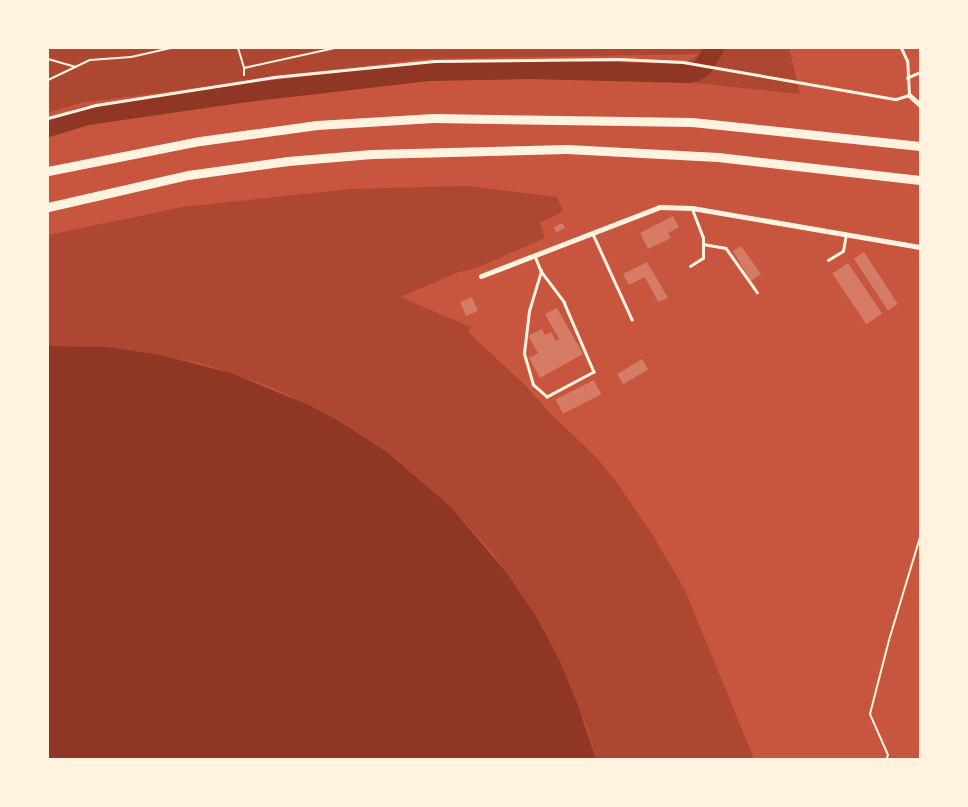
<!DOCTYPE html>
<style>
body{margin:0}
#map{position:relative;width:968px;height:807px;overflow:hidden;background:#c8553d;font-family:Rubik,sans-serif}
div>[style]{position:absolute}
.green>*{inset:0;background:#ae4732}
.water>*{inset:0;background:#8f3625}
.river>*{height:19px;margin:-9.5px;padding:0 9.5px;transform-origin:9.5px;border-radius:9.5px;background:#8f3625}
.building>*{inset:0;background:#d67c66;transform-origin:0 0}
.path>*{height:2px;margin:-1px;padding:0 1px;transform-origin:1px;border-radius:1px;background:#fff3e0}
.service>*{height:2.5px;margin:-1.25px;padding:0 1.25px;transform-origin:1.25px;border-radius:1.25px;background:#fff3e0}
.minor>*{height:5px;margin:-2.5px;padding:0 2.5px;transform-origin:2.5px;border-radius:2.5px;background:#fff3e0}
.motorway>*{height:9px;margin:-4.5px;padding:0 4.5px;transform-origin:4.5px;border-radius:4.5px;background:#fff3e0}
.rail>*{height:3px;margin:-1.5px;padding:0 1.5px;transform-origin:1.5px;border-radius:1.5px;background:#e9b49f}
span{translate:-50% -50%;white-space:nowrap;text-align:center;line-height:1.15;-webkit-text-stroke:4px #fff3e0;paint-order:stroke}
.frame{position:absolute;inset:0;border:49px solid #fff3e0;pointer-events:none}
</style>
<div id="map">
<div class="green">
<i style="clip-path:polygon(48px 48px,789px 48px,800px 94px,658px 79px,700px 54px,421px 59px,80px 103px,48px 113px)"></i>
<i style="clip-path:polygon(468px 186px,557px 197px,563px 211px,540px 223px,545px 238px,479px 267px,456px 273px,400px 297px,471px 327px,468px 332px,526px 386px,550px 413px,597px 458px,615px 480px,652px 534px,685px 590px,754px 759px,596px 759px,587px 728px,559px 659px,536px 616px,494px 555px,451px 507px,364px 437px,339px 421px,273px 388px,210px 366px,161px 355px,109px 347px,48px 346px,48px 235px,183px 207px,350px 189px)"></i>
</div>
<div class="water">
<i style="clip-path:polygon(48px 346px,109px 347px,161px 355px,231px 373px,309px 405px,339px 421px,388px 453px,451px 507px,506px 572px,536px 616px,559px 659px,578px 705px,596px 759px,48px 759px)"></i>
</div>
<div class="river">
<i style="left:48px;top:127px;width:41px;rotate:-17.1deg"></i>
<i style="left:87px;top:115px;width:162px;rotate:-8.2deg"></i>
<i style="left:247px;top:92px;width:182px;rotate:-6.6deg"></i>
<i style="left:428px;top:71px;width:100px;rotate:-1.1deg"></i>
<i style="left:528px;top:69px;width:159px;rotate:1.4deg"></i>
<i style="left:687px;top:73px;width:9px;rotate:-13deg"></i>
<i style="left:696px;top:71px;width:9px;rotate:-36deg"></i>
<i style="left:703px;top:66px;width:21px;rotate:-59deg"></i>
</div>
<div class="building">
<i style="clip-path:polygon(673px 216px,679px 227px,668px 233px,671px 238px,648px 249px,640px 233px)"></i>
<i style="clip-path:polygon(562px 223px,565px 228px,556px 233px,554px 227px)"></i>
<i style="clip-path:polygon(741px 246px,761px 274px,751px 281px,733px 251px)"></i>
<i style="left:864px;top:252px;width:62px;height:12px;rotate:57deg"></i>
<i style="clip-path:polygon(647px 262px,668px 298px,658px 302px,645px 277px,629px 285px,623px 274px)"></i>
<i style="left:848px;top:263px;width:61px;height:19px;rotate:56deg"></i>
<i style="left:472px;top:297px;width:15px;height:13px;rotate:67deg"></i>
<i style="clip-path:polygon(557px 308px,583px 354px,540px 378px,529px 358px,538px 353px,528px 336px,542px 329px,545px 335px,551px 332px,556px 341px,559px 339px,545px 314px)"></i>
<i style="left:642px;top:359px;width:12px;height:29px;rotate:59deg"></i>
<i style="left:594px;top:380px;width:16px;height:43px;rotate:63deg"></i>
</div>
<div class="path">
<i style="left:238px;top:48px;width:21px;rotate:73deg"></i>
<i style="left:244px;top:68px;width:7px;rotate:90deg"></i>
<i style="left:48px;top:59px;width:29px;rotate:16deg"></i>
<i style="left:244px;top:68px;width:93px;rotate:-12.4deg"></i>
<i style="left:48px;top:80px;width:47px;rotate:-25.5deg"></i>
<i style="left:90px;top:60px;width:41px;rotate:-4.2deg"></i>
<i style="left:131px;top:57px;width:41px;rotate:-12.7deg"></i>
<i style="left:886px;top:760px;width:5px;rotate:-68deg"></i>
<i style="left:888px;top:755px;width:45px;rotate:-113.7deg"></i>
<i style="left:870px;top:714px;width:76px;rotate:-75.6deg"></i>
<i style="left:889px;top:640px;width:108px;rotate:-73.2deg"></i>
</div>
<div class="service">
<i style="left:907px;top:78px;width:14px;rotate:-25deg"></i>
<i style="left:48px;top:118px;width:50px;rotate:-15.2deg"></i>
<i style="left:96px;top:105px;width:180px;rotate:-8.9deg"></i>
<i style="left:274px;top:77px;width:161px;rotate:-5.7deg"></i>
<i style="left:434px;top:61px;width:185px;rotate:-0.6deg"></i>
<i style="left:619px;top:59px;width:64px;rotate:2.7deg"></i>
<i style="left:683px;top:62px;width:216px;rotate:9.9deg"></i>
<i style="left:896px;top:99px;width:14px;rotate:-17deg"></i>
<i style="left:909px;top:95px;width:34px;rotate:-93deg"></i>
<i style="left:907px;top:61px;width:14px;rotate:-115deg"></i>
<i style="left:593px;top:234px;width:94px;rotate:65.4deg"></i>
<i style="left:703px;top:244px;width:23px;rotate:10deg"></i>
<i style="left:726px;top:248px;width:54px;rotate:54.8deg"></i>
<i style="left:535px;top:256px;width:16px;rotate:68deg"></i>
<i style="left:541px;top:271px;width:39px;rotate:53deg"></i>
<i style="left:564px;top:302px;width:76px;rotate:66.8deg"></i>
<i style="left:594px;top:372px;width:53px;rotate:152deg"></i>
<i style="left:547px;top:397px;width:18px;rotate:-139deg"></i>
<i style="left:533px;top:385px;width:33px;rotate:-106deg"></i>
<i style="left:524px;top:353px;width:42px;rotate:-83.2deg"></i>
<i style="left:529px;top:311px;width:42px;rotate:-73.3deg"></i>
<i style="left:828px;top:260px;width:17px;rotate:-31deg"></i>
<i style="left:843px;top:251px;width:17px;rotate:-80deg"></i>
<i style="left:690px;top:266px;width:15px;rotate:-32deg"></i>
<i style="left:703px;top:258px;width:20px;rotate:-90deg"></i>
<i style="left:703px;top:238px;width:31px;rotate:-111deg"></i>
</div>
<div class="minor">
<i style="left:909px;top:95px;width:15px;rotate:42deg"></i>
<i style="left:481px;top:276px;width:192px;rotate:-21.1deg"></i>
<i style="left:660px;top:207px;width:32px;rotate:2deg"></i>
<i style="left:692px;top:208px;width:231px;rotate:9.7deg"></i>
</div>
<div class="motorway">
<i style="left:48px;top:171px;width:155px;rotate:-11.2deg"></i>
<i style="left:200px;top:141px;width:118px;rotate:-7.8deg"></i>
<i style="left:317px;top:125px;width:116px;rotate:-3.5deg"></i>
<i style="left:433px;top:118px;width:259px;rotate:0.9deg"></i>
<i style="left:692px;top:122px;width:229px;rotate:6deg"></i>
<i style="left:48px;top:207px;width:144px;rotate:-12.9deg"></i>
<i style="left:188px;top:175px;width:101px;rotate:-8deg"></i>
<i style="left:288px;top:161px;width:84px;rotate:-4.8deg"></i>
<i style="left:372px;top:154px;width:195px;rotate:-1.5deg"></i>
<i style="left:567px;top:149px;width:151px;rotate:3deg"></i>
<i style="left:718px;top:157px;width:203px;rotate:6.5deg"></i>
</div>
<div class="rail">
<i style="left:920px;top:760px;width:2px;rotate:-90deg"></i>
</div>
<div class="frame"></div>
</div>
